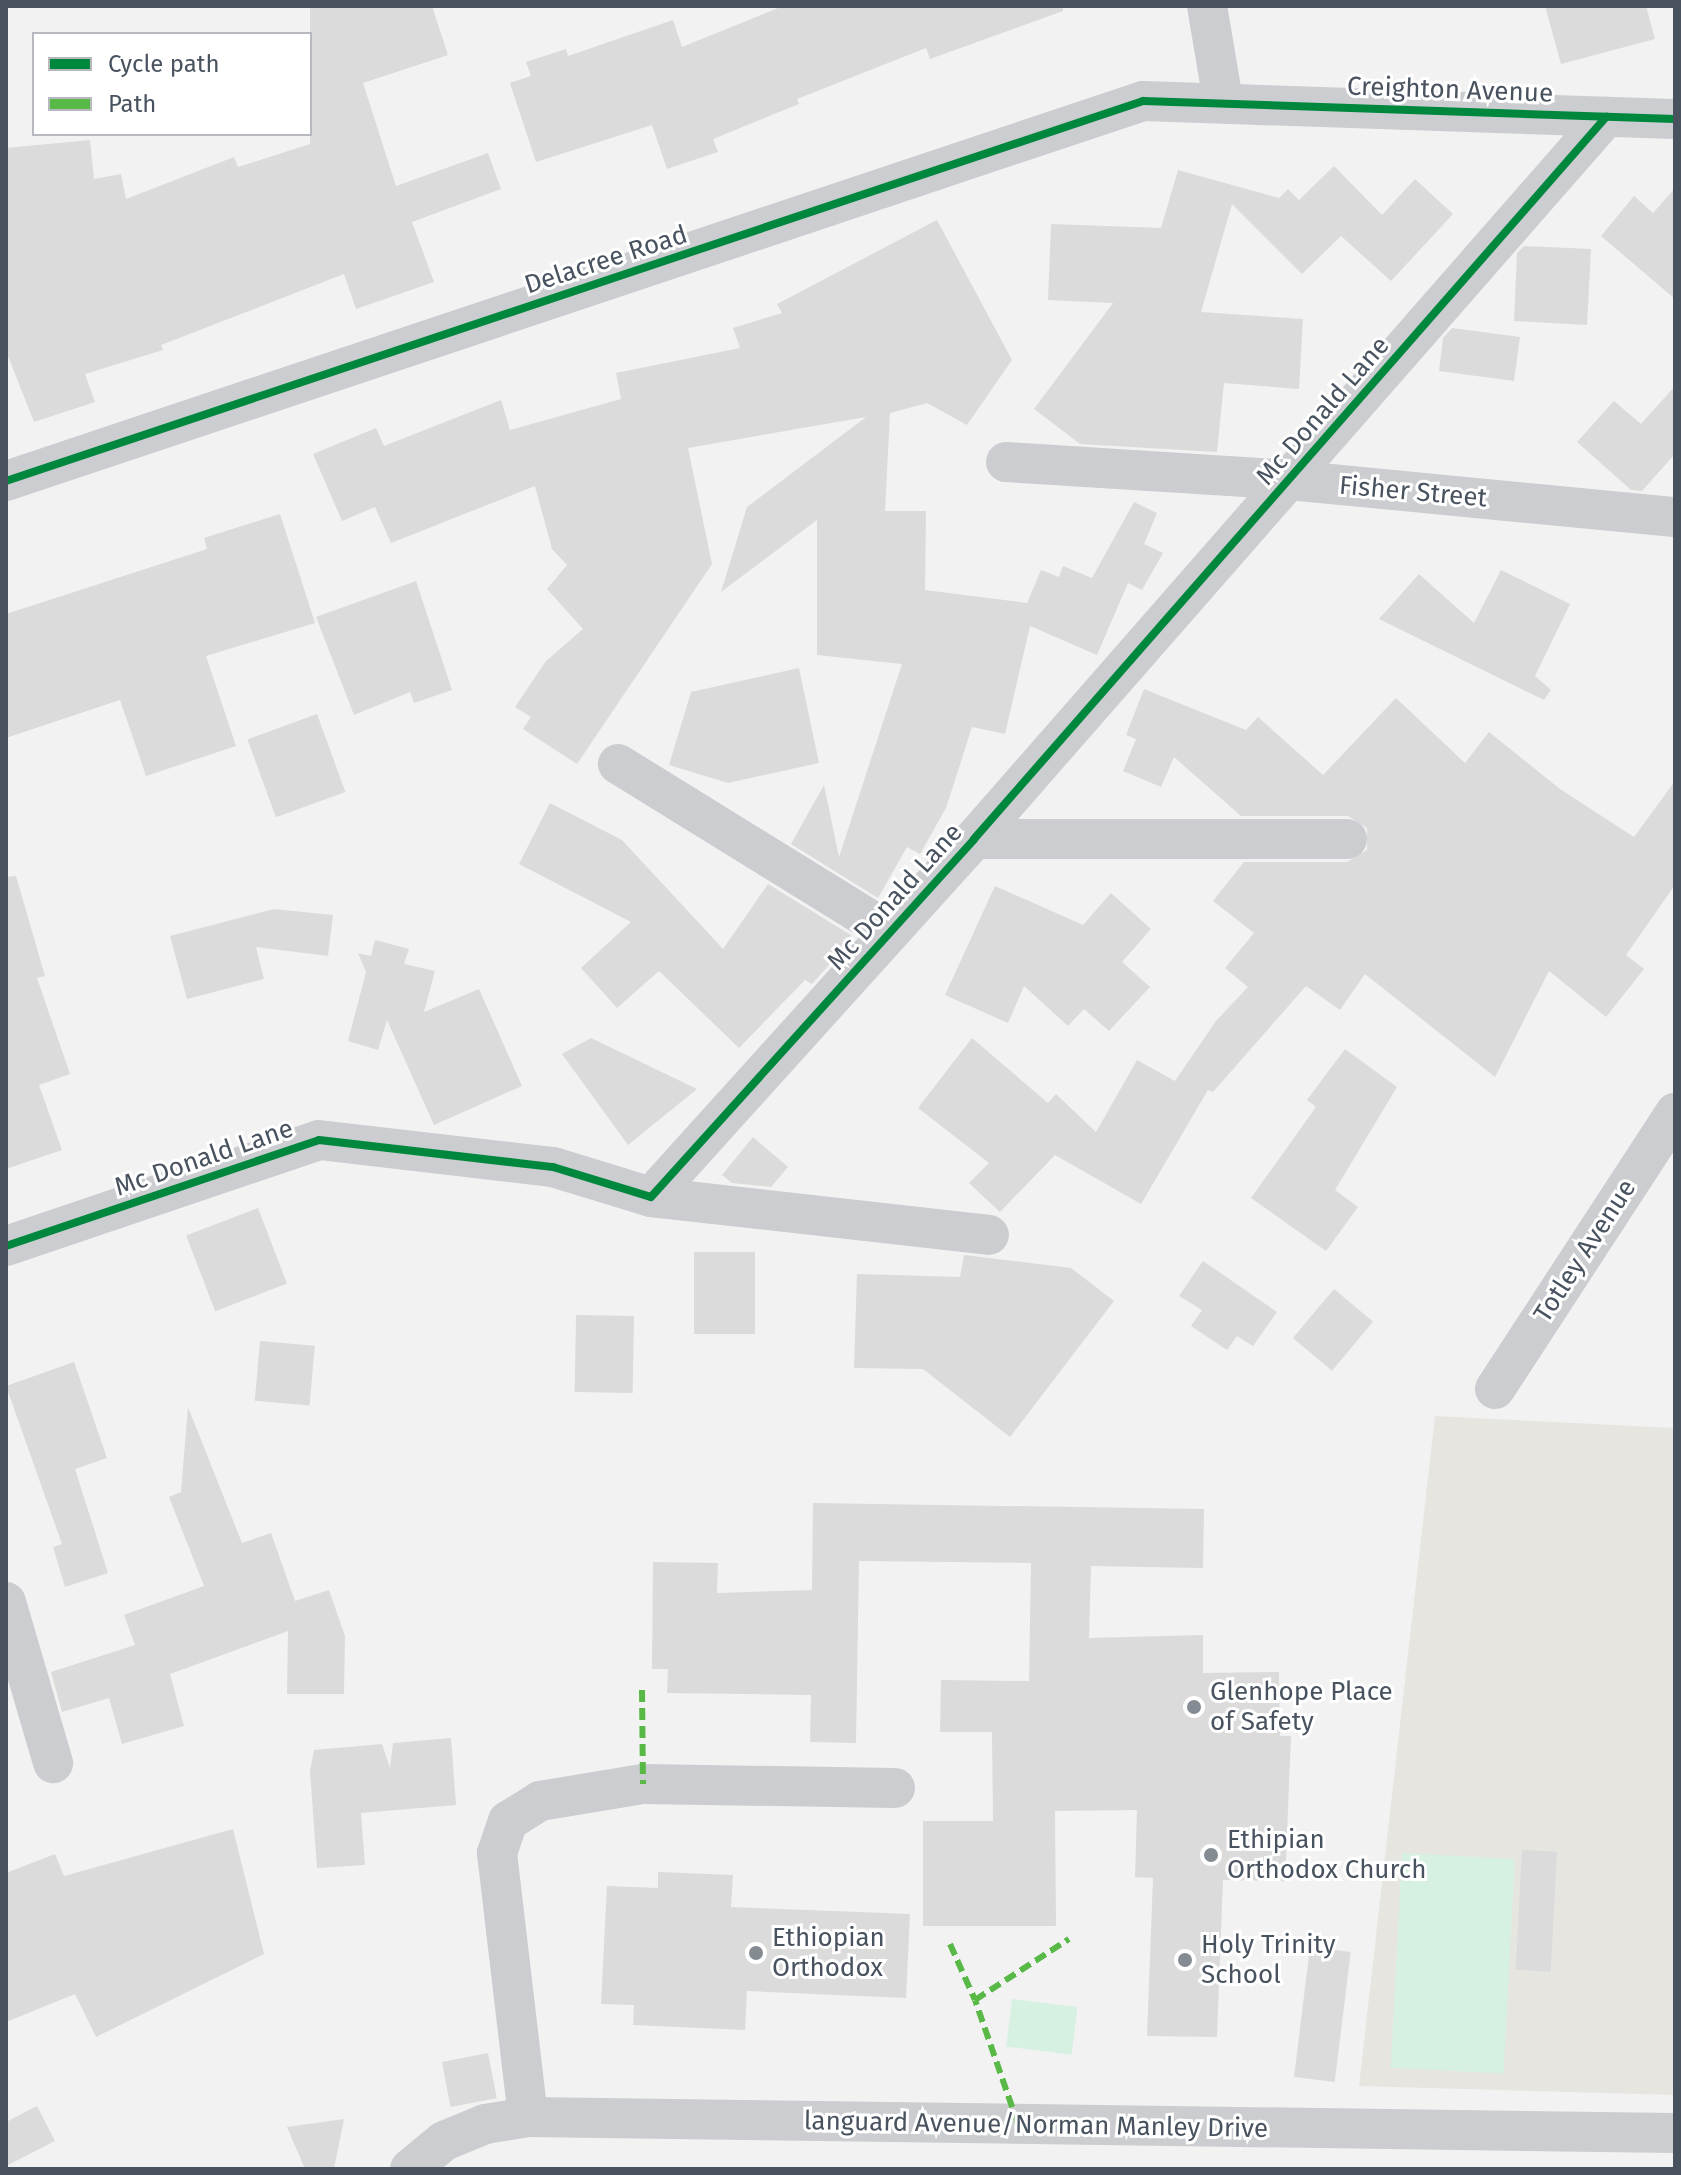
<!DOCTYPE html>
<style>
body{margin:0}
#map{position:relative;width:1681px;height:2175px;overflow:hidden;background:#f2f2f2;font-family:"Fira Sans",sans-serif}
div>[style]{position:absolute}
.commercial>*{inset:0;background:#e6e5e0}
.green>*{inset:0;background:#d6f1e2;transform-origin:0 0}
.building>*{inset:0;background:#dbdbdc;transform-origin:0 0}
.street>*{height:40px;margin:-20px;padding:0 20px;transform-origin:20px;border-radius:20px;background:#cbcdd0}
.quiet>*{height:6px;margin-top:-3px;transform-origin:0;background:repeating-linear-gradient(90deg,#58b947 0 12px,transparent 0 18px)}
.cycleway>*{height:8px;margin:-4px;padding:0 4px;transform-origin:4px;border-radius:4px;background:#00873e}
.dots>*{width:22px;height:22px;translate:-50% -50%;box-sizing:border-box;border:4px solid #fff;border-radius:50%}
span{translate:-50% -50%;white-space:nowrap;text-align:center;line-height:1.15;-webkit-text-stroke:6px #fff;paint-order:stroke}
.street-label{font-size:26px;color:#48535f}
.poi-label{font-size:26px;color:#48535f}
.left{translate:0 -50%;text-align:left}
.frame{position:absolute;inset:0;border:8px solid #48535f;pointer-events:none}
.legend{position:absolute;left:32px;top:32px;width:280px;height:104px;box-sizing:border-box;background:#fff;border:2px solid #b6babf;margin:0;padding:10px 14px;list-style:none;font-size:24px;color:#48535f}
.legend li{display:flex;align-items:center;gap:16px;height:40px}
.legend b{width:40px;border:2px solid #b6babf}
</style>
<div id="map">
<div class="commercial">
<i style="clip-path:polygon(1435px 1416px,1675px 1428px,1675px 2095px,1359px 2086px)"></i>
</div>
<div class="green">
<i style="left:1402px;top:1853px;width:113px;height:215px;rotate:3deg"></i>
<i style="left:1012px;top:1999px;width:66px;height:48px;rotate:7deg"></i>
</div>
<div class="building">
<i style="clip-path:polygon(310px 6px,432px 6px,448px 55px,363px 83px,396px 186px,488px 153px,501px 189px,412px 222px,434px 282px,356px 309px,344px 274px,161px 345px,163px 350px,85px 374px,95px 402px,34px 422px,6px 351px,6px 148px,90px 140px,94px 179px,121px 174px,126px 199px,234px 157px,238px 167px,310px 144px)"></i>
<i style="clip-path:polygon(783px 6px,1063px 6px,1063px 11px,930px 59px,926px 48px,797px 99px,799px 104px,713px 139px,718px 152px,667px 169px,652px 125px,536px 162px,510px 83px,531px 76px,526px 62px,566px 49px,568px 56px,673px 20px,682px 47px)"></i>
<i style="clip-path:polygon(1545px 6px,1646px 6px,1655px 39px,1561px 64px)"></i>
<i style="clip-path:polygon(1334px 166px,1382px 215px,1415px 179px,1453px 214px,1391px 281px,1341px 236px,1302px 274px,1232px 204px,1201px 312px,1303px 319px,1299px 389px,1224px 383px,1217px 452px,1080px 444px,1034px 409px,1113px 303px,1048px 300px,1051px 224px,1161px 228px,1178px 170px,1279px 198px,1288px 189px,1299px 200px)"></i>
<i style="clip-path:polygon(1675px 188px,1675px 299px,1601px 236px,1634px 196px,1653px 213px)"></i>
<i style="clip-path:polygon(937px 220px,1012px 360px,967px 425px,927px 403px,890px 413px,885px 511px,926px 511px,925px 590px,1027px 603px,1041px 570px,1059px 577px,1063px 566px,1092px 578px,1134px 502px,1157px 513px,1144px 544px,1163px 553px,1142px 590px,1128px 583px,1097px 655px,1030px 626px,1005px 734px,972px 727px,946px 808px,920px 854px,907px 847px,878px 898px,791px 844px,824px 785px,839px 857px,902px 664px,817px 655px,817px 520px,721px 592px,747px 507px,866px 417px,688px 448px,712px 564px,577px 764px,523px 729px,531px 717px,515px 707px,546px 661px,583px 629px,547px 589px,567px 565px,552px 549px,535px 486px,391px 543px,375px 507px,342px 521px,313px 454px,376px 428px,384px 446px,501px 400px,510px 430px,621px 399px,616px 373px,740px 348px,733px 328px,782px 313px,777px 304px)"></i>
<i style="clip-path:polygon(1524px 246px,1591px 249px,1587px 325px,1514px 321px,1517px 253px)"></i>
<i style="clip-path:polygon(1452px 328px,1520px 337px,1514px 381px,1439px 371px,1443px 338px)"></i>
<i style="clip-path:polygon(1675px 386px,1675px 454px,1642px 491px,1631px 490px,1577px 442px,1614px 401px,1641px 424px)"></i>
<i style="clip-path:polygon(280px 514px,315px 623px,206px 656px,236px 746px,146px 776px,120px 700px,6px 738px,6px 614px,207px 549px,204px 538px)"></i>
<i style="clip-path:polygon(1501px 570px,1570px 604px,1535px 676px,1551px 690px,1544px 700px,1379px 619px,1419px 574px,1474px 623px)"></i>
<i style="clip-path:polygon(416px 581px,452px 690px,414px 703px,410px 692px,354px 715px,316px 617px)"></i>
<i style="clip-path:polygon(799px 668px,819px 763px,728px 783px,669px 765px,691px 692px)"></i>
<i style="clip-path:polygon(1144px 689px,1246px 730px,1258px 717px,1323px 775px,1396px 698px,1465px 763px,1489px 732px,1560px 789px,1634px 837px,1675px 781px,1675px 885px,1626px 955px,1644px 969px,1606px 1017px,1549px 971px,1495px 1077px,1365px 974px,1340px 1010px,1306px 986px,1213px 1092px,1208px 1090px,1141px 1204px,1055px 1155px,1000px 1212px,969px 1183px,989px 1163px,918px 1108px,972px 1038px,1048px 1103px,1056px 1094px,1096px 1132px,1137px 1060px,1175px 1081px,1216px 1021px,1248px 987px,1225px 968px,1254px 933px,1213px 901px,1244px 862px,1347px 862px,1367px 850px,1367px 828px,1348px 816px,1241px 816px,1174px 757px,1161px 787px,1123px 771px,1136px 739px,1126px 735px)"></i>
<i style="left:317px;top:714px;width:83px;height:74px;rotate:70deg"></i>
<i style="clip-path:polygon(550px 803px,622px 840px,723px 949px,768px 884px,854px 937px,812px 984px,805px 980px,739px 1048px,659px 971px,617px 1008px,581px 968px,631px 922px,519px 864px)"></i>
<i style="clip-path:polygon(16px 876px,45px 976px,37px 978px,70px 1074px,39px 1085px,62px 1150px,6px 1169px,6px 877px)"></i>
<i style="clip-path:polygon(995px 886px,1083px 925px,1111px 893px,1151px 929px,1122px 962px,1150px 987px,1109px 1031px,1084px 1009px,1068px 1026px,1024px 986px,1008px 1023px,945px 995px)"></i>
<i style="clip-path:polygon(274px 909px,333px 915px,328px 956px,256px 947px,264px 979px,187px 999px,170px 936px)"></i>
<i style="clip-path:polygon(375px 940px,409px 949px,404px 964px,435px 971px,424px 1012px,479px 989px,522px 1086px,434px 1125px,387px 1020px,378px 1050px,348px 1041px,366px 972px,358px 953px,371px 956px)"></i>
<i style="clip-path:polygon(591px 1038px,697px 1089px,628px 1145px,562px 1054px)"></i>
<i style="clip-path:polygon(1345px 1049px,1397px 1087px,1335px 1190px,1358px 1207px,1326px 1251px,1251px 1198px,1316px 1107px,1307px 1100px)"></i>
<i style="clip-path:polygon(753px 1137px,788px 1167px,771px 1187px,732px 1183px,722px 1175px)"></i>
<i style="left:258px;top:1208px;width:81px;height:77px;rotate:69deg"></i>
<i style="left:694px;top:1252px;width:61px;height:82px"></i>
<i style="clip-path:polygon(964px 1255px,1071px 1268px,1114px 1301px,1010px 1437px,923px 1369px,854px 1368px,857px 1274px,960px 1277px)"></i>
<i style="clip-path:polygon(1203px 1261px,1277px 1312px,1253px 1346px,1237px 1336px,1227px 1350px,1191px 1326px,1202px 1310px,1179px 1296px)"></i>
<i style="left:1334px;top:1289px;width:51px;height:64px;rotate:40deg"></i>
<i style="left:634px;top:1316px;width:77px;height:58px;rotate:91deg"></i>
<i style="left:260px;top:1341px;width:55px;height:60px;rotate:5deg"></i>
<i style="clip-path:polygon(74px 1362px,107px 1458px,75px 1469px,108px 1573px,65px 1587px,53px 1547px,62px 1544px,6px 1386px)"></i>
<i style="clip-path:polygon(188px 1407px,242px 1543px,271px 1533px,295px 1601px,329px 1590px,345px 1636px,344px 1694px,287px 1694px,288px 1631px,170px 1674px,184px 1726px,122px 1744px,109px 1698px,62px 1712px,51px 1672px,135px 1645px,124px 1615px,204px 1586px,169px 1497px,181px 1492px)"></i>
<i style="clip-path:polygon(813px 1503px,1204px 1509px,1203px 1568px,1091px 1566px,1089px 1638px,1203px 1635px,1203px 1673px,1279px 1672px,1280px 1736px,1291px 1736px,1285px 1881px,1223px 1880px,1217px 2037px,1147px 2036px,1153px 1878px,1135px 1877px,1137px 1810px,1055px 1811px,1056px 1926px,923px 1926px,923px 1821px,993px 1821px,992px 1732px,940px 1732px,941px 1680px,1029px 1681px,1031px 1563px,859px 1561px,856px 1743px,810px 1742px,811px 1695px,667px 1693px,668px 1669px,652px 1669px,653px 1562px,718px 1563px,717px 1593px,812px 1590px)"></i>
<i style="clip-path:polygon(451px 1738px,456px 1805px,361px 1813px,365px 1865px,317px 1868px,310px 1771px,314px 1750px,382px 1744px,390px 1768px,393px 1743px)"></i>
<i style="clip-path:polygon(233px 1829px,264px 1954px,96px 2037px,75px 1994px,6px 2022px,6px 1873px,55px 1854px,64px 1876px)"></i>
<i style="left:1522px;top:1850px;width:35px;height:120px;rotate:3deg"></i>
<i style="clip-path:polygon(658px 1872px,733px 1875px,731px 1907px,910px 1914px,906px 1998px,747px 1991px,745px 2030px,633px 2025px,634px 2005px,601px 2004px,607px 1886px,658px 1888px)"></i>
<i style="left:1310px;top:1947px;width:41px;height:131px;rotate:7deg"></i>
<i style="left:488px;top:2053px;width:46px;height:47px;rotate:79deg"></i>
<i style="clip-path:polygon(37px 2106px,55px 2141px,6px 2166px,6px 2122px)"></i>
<i style="clip-path:polygon(344px 2119px,334px 2169px,305px 2169px,287px 2127px)"></i>
</div>
<div class="street">
<i style="left:1207px;top:6px;width:96px;rotate:80.4deg"></i>
<i style="left:1006px;top:462px;width:284px;rotate:3.6deg"></i>
<i style="left:1289px;top:480px;width:388px;rotate:5.5deg"></i>
<i style="left:6px;top:481px;width:1199px;rotate:-18.48deg"></i>
<i style="left:1143px;top:101px;width:532px;rotate:1.94deg"></i>
<i style="left:618px;top:764px;width:320px;rotate:31.7deg"></i>
<i style="left:974px;top:839px;width:373px"></i>
<i style="left:651px;top:1197px;width:340px;rotate:6.4deg"></i>
<i style="left:6px;top:1246px;width:330px;rotate:-18.7deg"></i>
<i style="left:319px;top:1140px;width:236px;rotate:6.6deg"></i>
<i style="left:553px;top:1167px;width:102px;rotate:17deg"></i>
<i style="left:651px;top:1197px;width:482px;rotate:-47.9deg"></i>
<i style="left:974px;top:839px;width:960px;rotate:-48.8deg"></i>
<i style="left:1495px;top:1389px;width:330px;rotate:-56.9deg"></i>
<i style="left:6px;top:1602px;width:168px;rotate:73.7deg"></i>
<i style="left:528px;top:2117px;width:266px;rotate:-96.7deg"></i>
<i style="left:497px;top:1853px;width:34px;rotate:-71deg"></i>
<i style="left:508px;top:1821px;width:38px;rotate:-32deg"></i>
<i style="left:540px;top:1801px;width:104px;rotate:-9.4deg"></i>
<i style="left:643px;top:1784px;width:252px;rotate:0.9deg"></i>
<i style="left:410px;top:2169px;width:44px;rotate:-39.5deg"></i>
<i style="left:444px;top:2141px;width:44px;rotate:-22.5deg"></i>
<i style="left:485px;top:2124px;width:44px;rotate:-9.2deg"></i>
<i style="left:528px;top:2117px;width:1147px;rotate:0.8deg"></i>
</div>
<div class="quiet">
<i style="left:642px;top:1690px;width:94px;rotate:89.4deg"></i>
<i style="left:950px;top:1944px;width:61px;rotate:65.9deg"></i>
<i style="left:1018px;top:2124px;width:131px;rotate:-109.1deg"></i>
<i style="left:975px;top:2000px;width:112px;rotate:-33deg"></i>
</div>
<div class="cycleway">
<i style="left:6px;top:481px;width:1199px;rotate:-18.48deg"></i>
<i style="left:1143px;top:101px;width:532px;rotate:1.94deg"></i>
<i style="left:6px;top:1246px;width:330px;rotate:-18.7deg"></i>
<i style="left:319px;top:1140px;width:236px;rotate:6.6deg"></i>
<i style="left:553px;top:1167px;width:102px;rotate:17deg"></i>
<i style="left:651px;top:1197px;width:482px;rotate:-47.9deg"></i>
<i style="left:974px;top:839px;width:960px;rotate:-48.8deg"></i>
</div>
<div class="dots">
<i style="left:1194px;top:1707px;background:#848b92"></i>
<i style="left:1211px;top:1855px;background:#848b92"></i>
<i style="left:756px;top:1953px;background:#848b92"></i>
<i style="left:1185px;top:1960px;background:#848b92"></i>
</div>
<div class="street-label">
<span style="left:1450px;top:90px;rotate:2deg">Creighton Avenue</span>
<span style="left:606px;top:260px;rotate:-18deg">Delacree Road</span>
<span style="left:1323px;top:411px;rotate:-49deg">Mc Donald Lane</span>
<span style="left:1413px;top:492px;rotate:5deg">Fisher Street</span>
<span style="left:895px;top:897px;rotate:-48deg">Mc Donald Lane</span>
<span style="left:204px;top:1158px;rotate:-19deg">Mc Donald Lane</span>
<span style="left:1585px;top:1251px;rotate:-57deg">Totley Avenue</span>
<span style="left:1036px;top:2125px;rotate:1deg">languard Avenue/Norman Manley Drive</span>
</div>
<div class="poi-label">
<span class="left" style="left:1210px;top:1707px">Glenhope Place<br>of Safety</span>
<span class="left" style="left:1227px;top:1855px">Ethipian<br>Orthodox Church</span>
<span class="left" style="left:772px;top:1953px">Ethiopian<br>Orthodox</span>
<span class="left" style="left:1201px;top:1960px">Holy Trinity<br>School</span>
</div>
<div class="frame"></div>
<ul class="legend">
<li><b style="height:10px;background:#00873e"></b>Cycle path</li>
<li><b style="height:10px;background:#58b947"></b>Path</li>
</ul>
</div>
